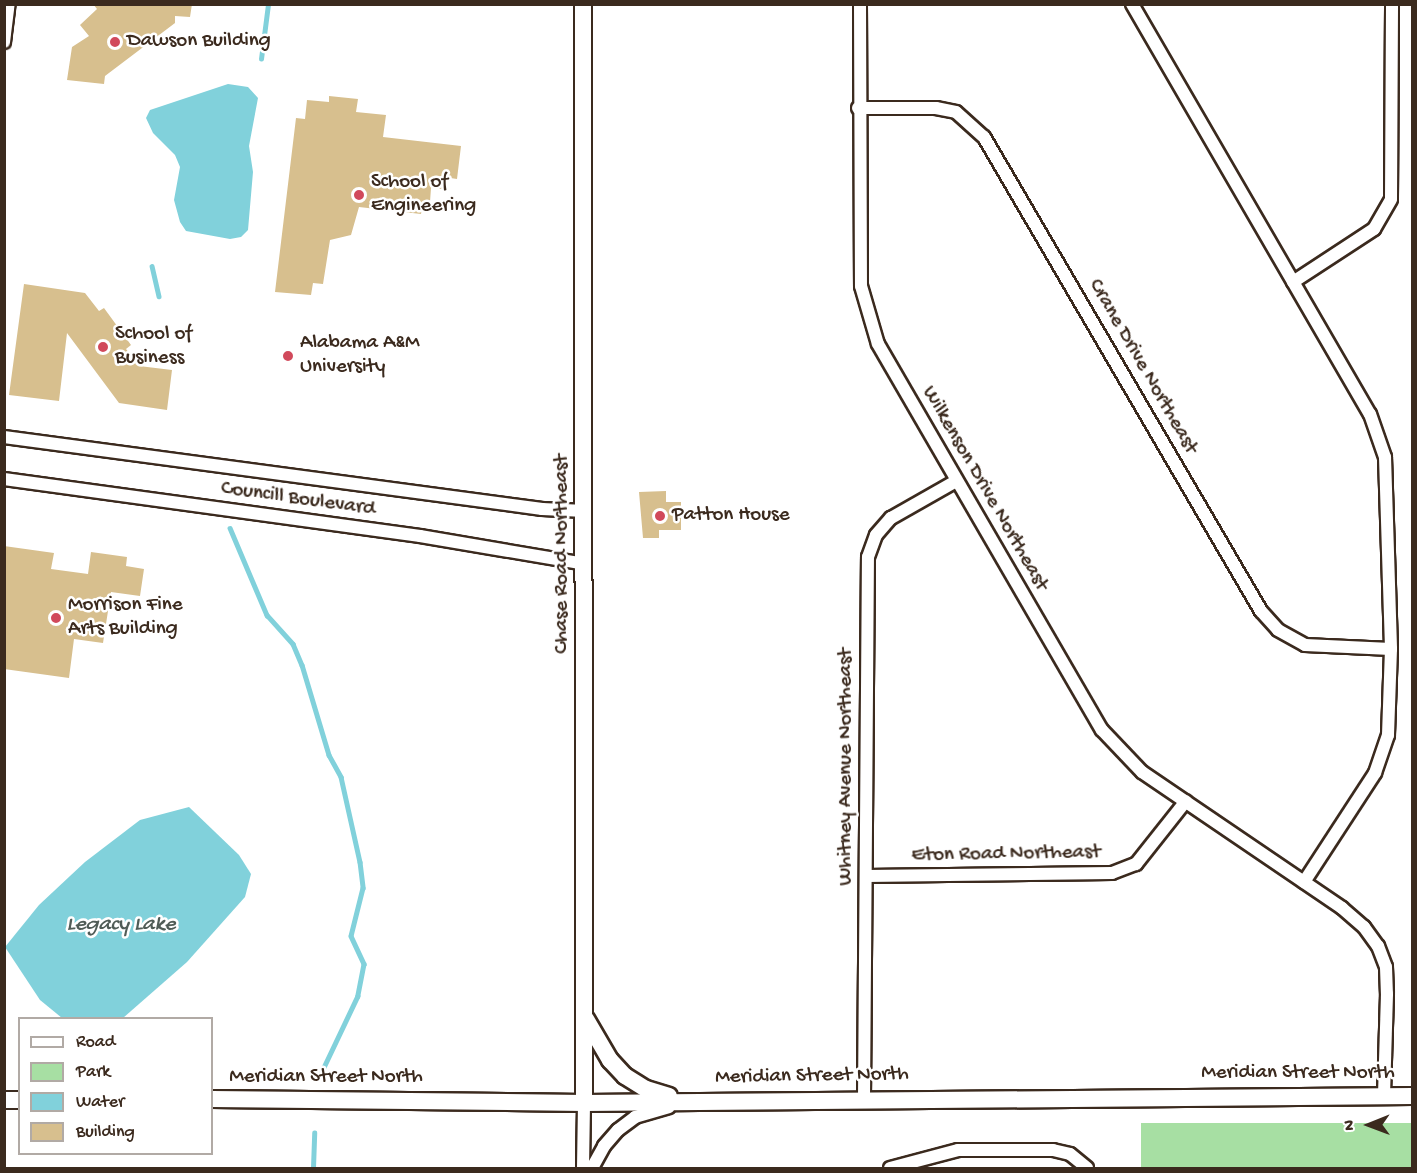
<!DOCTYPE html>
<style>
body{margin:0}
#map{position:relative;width:1417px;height:1173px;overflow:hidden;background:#fff;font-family:"Gochi Hand",sans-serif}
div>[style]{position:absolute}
.green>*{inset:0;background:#a7dfa3;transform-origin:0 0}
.water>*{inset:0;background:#81d1db}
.stream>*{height:4.5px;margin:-2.25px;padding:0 2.25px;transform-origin:2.25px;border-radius:2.25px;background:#81d1db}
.building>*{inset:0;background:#d7bf8e}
.roads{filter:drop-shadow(2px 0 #3b2a1e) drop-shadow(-2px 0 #3b2a1e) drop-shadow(0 2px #3b2a1e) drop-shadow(0 -2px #3b2a1e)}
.street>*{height:12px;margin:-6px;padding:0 6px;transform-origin:6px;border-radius:6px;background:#fff}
.secondary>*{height:16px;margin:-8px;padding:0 8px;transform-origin:8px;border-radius:8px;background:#fff}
.dots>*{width:16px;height:16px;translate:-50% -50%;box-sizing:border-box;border:3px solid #fff;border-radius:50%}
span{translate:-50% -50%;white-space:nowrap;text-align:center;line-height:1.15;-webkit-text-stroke:5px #fff;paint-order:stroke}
.poi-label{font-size:21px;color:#3b2a1e}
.left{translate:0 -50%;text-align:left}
.street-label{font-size:21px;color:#3b2a1e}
.water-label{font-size:22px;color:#505c57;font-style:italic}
.frame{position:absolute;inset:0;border:6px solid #3b2a1e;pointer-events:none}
.legend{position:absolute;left:18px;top:1017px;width:195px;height:138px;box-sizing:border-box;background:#fff;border:2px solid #b1aaa5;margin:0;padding:8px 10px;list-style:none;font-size:18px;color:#3b2a1e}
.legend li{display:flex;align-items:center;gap:12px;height:30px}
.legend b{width:30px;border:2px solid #b1aaa5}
.north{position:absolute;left:1339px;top:1095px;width:60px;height:60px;-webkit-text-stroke:4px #fff;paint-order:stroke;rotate:269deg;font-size:16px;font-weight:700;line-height:24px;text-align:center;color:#3b2a1e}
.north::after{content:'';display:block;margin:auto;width:21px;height:27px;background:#3b2a1e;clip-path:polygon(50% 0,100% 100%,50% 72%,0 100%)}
</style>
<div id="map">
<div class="green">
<i style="left:1412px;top:1123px;width:45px;height:271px;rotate:90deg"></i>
</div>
<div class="water">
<i style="clip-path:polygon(228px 84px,248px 87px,258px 98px,249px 146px,253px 172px,248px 230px,241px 237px,230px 239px,186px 231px,180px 222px,174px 200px,180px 167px,175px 155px,153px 133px,146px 118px,150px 110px)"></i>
<i style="clip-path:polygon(189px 807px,239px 855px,251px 874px,245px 897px,187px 962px,123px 1018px,62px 1018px,40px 1000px,5px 947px,39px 905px,85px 862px,140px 820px)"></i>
</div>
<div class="stream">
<i style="left:261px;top:59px;width:55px;rotate:-82.7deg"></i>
<i style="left:152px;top:266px;width:31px;rotate:77deg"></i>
<i style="left:230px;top:528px;width:95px;rotate:67deg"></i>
<i style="left:267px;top:615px;width:39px;rotate:48deg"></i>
<i style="left:293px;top:644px;width:23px;rotate:67deg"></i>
<i style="left:302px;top:665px;width:94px;rotate:73.3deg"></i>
<i style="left:329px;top:755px;width:25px;rotate:61deg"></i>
<i style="left:341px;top:777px;width:87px;rotate:77.4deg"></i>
<i style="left:360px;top:862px;width:26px;rotate:83deg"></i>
<i style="left:363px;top:888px;width:49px;rotate:104deg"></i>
<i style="left:351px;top:936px;width:31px;rotate:65deg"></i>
<i style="left:364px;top:964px;width:33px;rotate:101deg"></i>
<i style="left:358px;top:996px;width:86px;rotate:115.4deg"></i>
<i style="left:313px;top:1168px;width:35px;rotate:-88deg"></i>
</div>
<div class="building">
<i style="clip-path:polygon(93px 4px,192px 4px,190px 17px,175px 16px,175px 23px,105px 76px,104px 84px,67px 80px,72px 47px,89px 36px,80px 25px,97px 9px)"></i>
<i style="clip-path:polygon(329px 96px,358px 99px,356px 112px,386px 115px,383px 137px,461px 146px,457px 179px,444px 177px,442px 189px,431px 188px,430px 202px,423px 201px,421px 214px,359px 207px,351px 235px,330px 240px,323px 284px,313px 283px,311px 295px,275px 292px,296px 118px,305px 119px,307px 100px,329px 102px)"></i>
<i style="clip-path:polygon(24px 284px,85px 293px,99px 311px,104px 308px,131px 345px,126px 349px,139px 366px,172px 370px,167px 410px,119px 403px,67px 333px,59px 401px,9px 395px)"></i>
<i style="clip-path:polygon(666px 491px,666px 502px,681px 502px,681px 530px,659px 530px,659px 538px,643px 538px,639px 492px)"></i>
<i style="clip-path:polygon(4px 546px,54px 553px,51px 569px,88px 574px,91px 552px,127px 557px,126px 566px,144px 569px,140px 596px,111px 592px,103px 643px,74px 639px,69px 678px,4px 669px)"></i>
</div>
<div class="roads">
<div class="street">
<i style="left:860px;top:4px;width:282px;rotate:89.8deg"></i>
<i style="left:861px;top:286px;width:60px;rotate:73.7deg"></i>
<i style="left:878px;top:344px;width:446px;rotate:59.9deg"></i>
<i style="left:1102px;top:730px;width:58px;rotate:46.4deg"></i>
<i style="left:1142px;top:772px;width:242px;rotate:34.2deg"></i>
<i style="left:1342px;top:908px;width:29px;rotate:41deg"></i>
<i style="left:1364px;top:927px;width:24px;rotate:54deg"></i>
<i style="left:1378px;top:946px;width:22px;rotate:69deg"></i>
<i style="left:1386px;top:967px;width:27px;rotate:88deg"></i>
<i style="left:1387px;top:994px;width:102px;rotate:91.7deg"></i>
<i style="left:1132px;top:4px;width:474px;rotate:59.9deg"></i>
<i style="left:1370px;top:414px;width:46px;rotate:70.8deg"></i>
<i style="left:1385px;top:457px;width:192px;rotate:88.2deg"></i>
<i style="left:1391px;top:649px;width:86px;rotate:92deg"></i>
<i style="left:1388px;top:735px;width:40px;rotate:108.9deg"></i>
<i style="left:1375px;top:773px;width:130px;rotate:123.1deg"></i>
<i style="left:4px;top:42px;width:38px;rotate:-83deg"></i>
<i style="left:858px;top:108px;width:78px"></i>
<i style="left:936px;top:108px;width:20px;rotate:11deg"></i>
<i style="left:956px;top:112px;width:38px;rotate:42deg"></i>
<i style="left:984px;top:137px;width:549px;rotate:59.7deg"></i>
<i style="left:1261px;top:611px;width:25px;rotate:48deg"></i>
<i style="left:1278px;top:630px;width:31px;rotate:29deg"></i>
<i style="left:1305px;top:645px;width:86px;rotate:2.7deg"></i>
<i style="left:1293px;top:282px;width:97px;rotate:-33.2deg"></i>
<i style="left:1374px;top:229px;width:34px;rotate:-60deg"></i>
<i style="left:1391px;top:199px;width:195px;rotate:-89.7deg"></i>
<i style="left:4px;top:437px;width:543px;rotate:7.62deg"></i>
<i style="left:542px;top:509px;width:43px;rotate:2.7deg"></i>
<i style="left:4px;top:479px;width:420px;rotate:7.8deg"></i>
<i style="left:420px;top:536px;width:167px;rotate:9.6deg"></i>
<i style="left:866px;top:876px;width:246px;rotate:-0.7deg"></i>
<i style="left:1112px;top:873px;width:26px;rotate:-21deg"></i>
<i style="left:1136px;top:864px;width:80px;rotate:-51.6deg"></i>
<i style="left:864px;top:1098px;width:541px;rotate:-89.58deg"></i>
<i style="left:868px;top:557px;width:23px;rotate:-70deg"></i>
<i style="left:876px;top:535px;width:23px;rotate:-49deg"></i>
<i style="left:891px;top:518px;width:75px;rotate:-29.6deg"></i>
<i style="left:583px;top:1168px;width:65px;rotate:-89.1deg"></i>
<i style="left:592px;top:1168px;width:25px;rotate:-61deg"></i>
<i style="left:604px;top:1146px;width:21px;rotate:-49deg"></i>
<i style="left:618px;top:1130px;width:21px;rotate:-37deg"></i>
<i style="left:635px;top:1117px;width:35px;rotate:-16deg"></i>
<i style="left:890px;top:1168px;width:70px;rotate:-14.8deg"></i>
<i style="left:958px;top:1150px;width:95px"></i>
<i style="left:1053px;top:1150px;width:17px;rotate:13deg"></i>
<i style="left:1070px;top:1154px;width:22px;rotate:39deg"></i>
</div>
<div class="secondary">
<i style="left:583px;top:4px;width:1099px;rotate:89.95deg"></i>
<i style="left:586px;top:1019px;width:48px;rotate:59.7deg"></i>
<i style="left:610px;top:1060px;width:22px;rotate:47deg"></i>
<i style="left:625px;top:1076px;width:25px;rotate:32deg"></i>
<i style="left:646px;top:1089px;width:24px;rotate:17deg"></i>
<i style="left:212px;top:1099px;width:372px;rotate:0.6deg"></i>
<i style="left:584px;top:1103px;width:828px;rotate:-0.48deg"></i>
<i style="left:4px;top:1100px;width:16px"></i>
</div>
</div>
<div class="dots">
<i style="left:115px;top:42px;background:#d1495b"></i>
<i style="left:359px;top:195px;background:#d1495b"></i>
<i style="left:103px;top:347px;background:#d1495b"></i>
<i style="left:288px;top:356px;background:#d1495b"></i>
<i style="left:660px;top:516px;background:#d1495b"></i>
<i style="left:56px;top:618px;background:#d1495b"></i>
</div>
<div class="poi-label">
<span class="left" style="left:127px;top:42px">Dawson Building</span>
<span class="left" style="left:371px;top:195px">School of<br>Engineering</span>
<span class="left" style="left:115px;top:347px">School of<br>Business</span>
<span class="left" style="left:300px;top:356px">Alabama A&amp;M<br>University</span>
<span class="left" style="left:672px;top:516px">Patton House</span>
<span class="left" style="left:68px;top:618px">Morrison Fine<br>Arts Building</span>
</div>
<div class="street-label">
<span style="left:1142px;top:367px;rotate:60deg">Crane Drive Northeast</span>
<span style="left:984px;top:489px;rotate:60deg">Wilkenson Drive Northeast</span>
<span style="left:298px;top:500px;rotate:8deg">Councill Boulevard</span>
<span style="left:563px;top:554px;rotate:-90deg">Chase Road Northeast</span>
<span style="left:847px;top:767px;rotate:-90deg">Whitney Avenue Northeast</span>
<span style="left:1006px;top:855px;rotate:-1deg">Eton Road Northeast</span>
<span style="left:1298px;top:1074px">Meridian Street North</span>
<span style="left:812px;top:1077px;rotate:-1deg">Meridian Street North</span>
<span style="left:326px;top:1078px">Meridian Street North</span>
</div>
<div class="water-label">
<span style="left:121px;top:926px">Legacy Lake</span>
</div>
<div class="frame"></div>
<ul class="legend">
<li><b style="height:8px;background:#fff"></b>Road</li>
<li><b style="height:16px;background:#a7dfa3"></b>Park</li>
<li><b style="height:16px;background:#81d1db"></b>Water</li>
<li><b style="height:16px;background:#d7bf8e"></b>Building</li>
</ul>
<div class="north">N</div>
</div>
